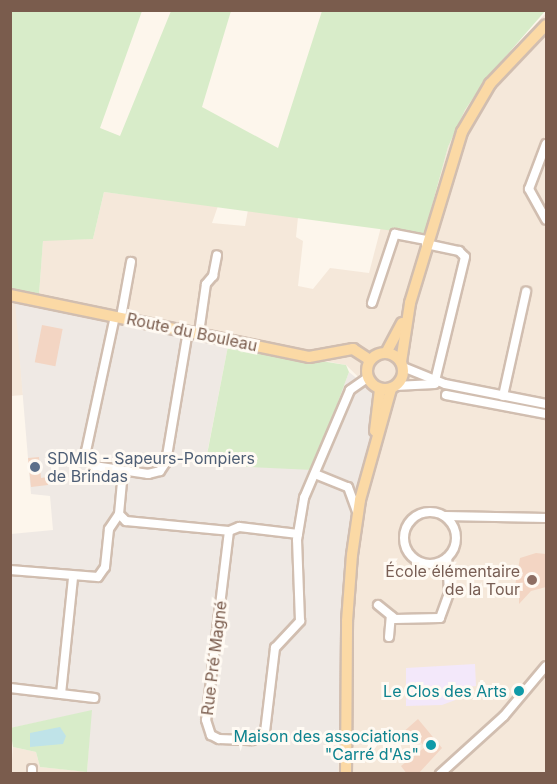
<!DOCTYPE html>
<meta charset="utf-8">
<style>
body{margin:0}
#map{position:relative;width:557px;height:784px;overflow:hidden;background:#fdf6ec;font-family:Inter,sans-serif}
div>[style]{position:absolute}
.residential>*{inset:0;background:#f5e8da}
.industrial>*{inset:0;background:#efe9e4}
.education>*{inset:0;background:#f3e8fa}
.green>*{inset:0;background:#d8ecc9}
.water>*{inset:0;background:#bfe3e8}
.building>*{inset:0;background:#f3d5c3;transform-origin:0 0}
.roads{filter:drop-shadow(2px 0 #d1beb0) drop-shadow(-2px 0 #d1beb0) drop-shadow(0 2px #d1beb0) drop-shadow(0 -2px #d1beb0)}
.minor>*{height:8px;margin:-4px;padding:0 4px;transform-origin:4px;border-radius:4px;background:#fff}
.minor>.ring{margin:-4px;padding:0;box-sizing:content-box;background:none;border:8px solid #fff;border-radius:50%}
.major>*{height:10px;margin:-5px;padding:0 5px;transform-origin:5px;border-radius:5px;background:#fbd9a5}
.major>.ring{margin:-5px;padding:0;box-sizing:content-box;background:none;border:10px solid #fbd9a5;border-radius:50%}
.dots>*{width:16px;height:16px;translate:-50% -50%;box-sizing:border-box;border:3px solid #fffaf3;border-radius:50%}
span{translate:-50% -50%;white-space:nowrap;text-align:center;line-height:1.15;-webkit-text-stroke:6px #fffaf3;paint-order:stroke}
.street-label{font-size:16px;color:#7a5c4d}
.service-label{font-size:16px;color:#4e5e75}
.left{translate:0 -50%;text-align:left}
.education-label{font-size:16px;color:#785e54}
.right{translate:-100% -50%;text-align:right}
.culture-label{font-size:16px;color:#0d838f}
.frame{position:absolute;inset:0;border:12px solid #7a5c4d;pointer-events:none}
</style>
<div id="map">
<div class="residential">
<i style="clip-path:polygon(546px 13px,546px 773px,338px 773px,342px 595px,353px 507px,376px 394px,346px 365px,16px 303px,23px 395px,11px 396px,11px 290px,39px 295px,43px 240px,93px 239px,104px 192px,218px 206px,212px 223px,245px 226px,248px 210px,298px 217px,296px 237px,303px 241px,298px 286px,313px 289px,330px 268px,369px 273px,381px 227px,424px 235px,448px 147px,465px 110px,486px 79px)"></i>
<i style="clip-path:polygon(13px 747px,36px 752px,40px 767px,101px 773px,11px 774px)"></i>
</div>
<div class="industrial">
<i style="clip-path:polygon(15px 303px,228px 346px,205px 464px,313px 469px,349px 372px,376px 394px,370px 445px,353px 507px,342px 595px,338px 773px,87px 772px,91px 711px,11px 728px,11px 534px,53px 530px,50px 496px,31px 494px)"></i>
</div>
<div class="education">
<i style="clip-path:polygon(475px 664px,476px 686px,465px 687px,465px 695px,458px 699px,442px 705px,406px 706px,406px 668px)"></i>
</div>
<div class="green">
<i style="clip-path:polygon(546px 10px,486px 79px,465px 110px,448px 147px,424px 235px,104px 192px,93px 239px,43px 241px,39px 295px,11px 290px,10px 11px,142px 11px,100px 128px,120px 136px,171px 11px,231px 11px,202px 107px,278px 148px,322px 11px)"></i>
<i style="clip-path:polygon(228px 346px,346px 365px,349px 372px,313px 470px,205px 465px)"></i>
<i style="clip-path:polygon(92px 710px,87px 772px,40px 767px,36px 752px,13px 747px,10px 728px)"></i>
</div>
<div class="water">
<i style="clip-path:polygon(60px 727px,66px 736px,63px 744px,30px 747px,30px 733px)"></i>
</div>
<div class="building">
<i style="left:42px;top:325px;width:21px;height:38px;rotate:11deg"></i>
<i style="clip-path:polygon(39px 457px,41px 478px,47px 477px,48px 485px,31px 487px,28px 458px)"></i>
<i style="clip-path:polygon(536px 553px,546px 554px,546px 587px,531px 591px,519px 604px,519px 598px,513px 597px,520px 558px)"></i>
<i style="clip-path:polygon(418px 719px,442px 748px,418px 774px,407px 774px,401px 766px,425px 747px,418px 739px,409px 743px,401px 734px)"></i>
</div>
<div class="roads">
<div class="minor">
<i style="left:546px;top:144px;width:48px;rotate:110.7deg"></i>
<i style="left:529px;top:189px;width:35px;rotate:61deg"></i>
<i style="left:426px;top:244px;width:34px;rotate:12deg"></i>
<i style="left:459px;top:251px;width:8px;rotate:45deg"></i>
<i style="left:465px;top:257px;width:128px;rotate:103.6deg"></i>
<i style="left:372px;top:303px;width:73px;rotate:-71.6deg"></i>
<i style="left:395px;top:234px;width:33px;rotate:11deg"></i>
<i style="left:115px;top:316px;width:138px;rotate:102.1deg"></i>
<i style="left:86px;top:451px;width:17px;rotate:62deg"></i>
<i style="left:94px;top:466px;width:55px;rotate:8.4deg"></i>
<i style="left:148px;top:474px;width:12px;rotate:-14deg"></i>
<i style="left:160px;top:471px;width:11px;rotate:-56deg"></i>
<i style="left:166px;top:462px;width:133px;rotate:-80.5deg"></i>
<i style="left:121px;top:317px;width:56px;rotate:-79.7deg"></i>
<i style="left:199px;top:333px;width:49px;rotate:-81.9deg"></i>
<i style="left:206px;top:284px;width:11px;rotate:-49deg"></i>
<i style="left:213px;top:276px;width:21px;rotate:-79deg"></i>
<i style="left:403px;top:367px;width:45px;rotate:22deg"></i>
<i style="left:445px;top:384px;width:103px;rotate:11.2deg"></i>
<i style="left:395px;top:386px;width:40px;rotate:-2.9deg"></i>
<i style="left:446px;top:395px;width:102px;rotate:10.8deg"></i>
<i style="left:503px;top:396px;width:107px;rotate:-77.5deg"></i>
<i style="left:123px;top:471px;width:43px;rotate:95.3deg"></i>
<i style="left:119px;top:514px;width:10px;rotate:45deg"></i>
<i style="left:126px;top:521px;width:103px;rotate:5.5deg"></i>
<i style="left:315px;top:474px;width:35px;rotate:22deg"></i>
<i style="left:348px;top:487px;width:29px;rotate:70deg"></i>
<i class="ring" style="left:404px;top:512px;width:44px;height:44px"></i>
<i style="left:445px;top:516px;width:101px;rotate:1.1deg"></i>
<i style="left:298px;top:534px;width:59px;rotate:-173.2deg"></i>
<i style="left:239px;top:527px;width:11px;rotate:158deg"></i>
<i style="left:229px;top:531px;width:190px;rotate:96.9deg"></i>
<i style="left:206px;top:720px;width:16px;rotate:72deg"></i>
<i style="left:211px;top:735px;width:9px;rotate:27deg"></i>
<i style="left:219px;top:739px;width:33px;rotate:2deg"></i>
<i style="left:252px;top:740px;width:15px;rotate:-32deg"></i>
<i style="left:265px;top:732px;width:85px;rotate:-83.2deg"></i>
<i style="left:275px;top:648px;width:37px;rotate:-47deg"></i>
<i style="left:300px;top:621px;width:81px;rotate:-92.1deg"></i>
<i style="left:297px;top:540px;width:43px;rotate:-80.5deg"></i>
<i style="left:304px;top:498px;width:117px;rotate:-66.9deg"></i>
<i style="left:350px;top:390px;width:21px;rotate:-35deg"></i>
<i style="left:10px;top:570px;width:88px;rotate:4.5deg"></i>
<i style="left:98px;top:577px;width:12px;rotate:-55deg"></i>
<i style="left:105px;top:567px;width:38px;rotate:-84deg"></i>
<i style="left:109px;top:529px;width:18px;rotate:-56deg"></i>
<i style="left:378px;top:605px;width:22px;rotate:39deg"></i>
<i style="left:395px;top:619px;width:45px;rotate:-1.3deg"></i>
<i style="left:440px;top:618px;width:27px;rotate:-70deg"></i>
<i style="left:449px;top:593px;width:35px;rotate:-93deg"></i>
<i style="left:389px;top:637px;width:21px;rotate:-85deg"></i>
<i style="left:10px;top:688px;width:85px;rotate:6.8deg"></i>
<i style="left:61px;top:694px;width:117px;rotate:-84.1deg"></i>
<i style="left:32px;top:769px;width:5px;rotate:90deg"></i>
<i style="left:440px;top:774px;width:86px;rotate:-42.2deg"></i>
<i style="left:504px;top:716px;width:65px;rotate:-50deg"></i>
</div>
<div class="major">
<i style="left:10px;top:295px;width:305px;rotate:11.7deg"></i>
<i style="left:309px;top:357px;width:45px;rotate:-10.3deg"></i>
<i style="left:353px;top:349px;width:20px;rotate:33deg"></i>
<i class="ring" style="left:367px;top:353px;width:26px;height:26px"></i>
<i style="left:386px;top:353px;width:34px;rotate:-62deg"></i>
<i style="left:401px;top:362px;width:60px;rotate:-81.3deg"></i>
<i style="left:410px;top:303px;width:179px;rotate:-73.1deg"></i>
<i style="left:462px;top:132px;width:56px;rotate:-59.7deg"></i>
<i style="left:490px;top:84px;width:81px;rotate:-46.5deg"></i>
<i style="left:375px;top:431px;width:42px;rotate:-83.2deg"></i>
<i style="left:346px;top:774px;width:153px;rotate:-89.6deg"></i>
<i style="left:347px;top:621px;width:66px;rotate:-85.7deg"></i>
<i style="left:352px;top:555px;width:56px;rotate:-81.7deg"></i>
<i style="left:360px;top:500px;width:115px;rotate:-74.4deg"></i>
</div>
</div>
<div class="dots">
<i style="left:35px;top:467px;background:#5c6f8a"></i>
<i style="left:532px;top:580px;background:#8d6e63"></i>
<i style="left:519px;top:691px;background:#0f9aa8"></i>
<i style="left:431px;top:745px;background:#0f9aa8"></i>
</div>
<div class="street-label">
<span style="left:192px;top:332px;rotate:12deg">Route du Bouleau</span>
<span style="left:214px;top:658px;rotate:-83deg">Rue Pré Magné</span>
</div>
<div class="service-label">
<span class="left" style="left:47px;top:467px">SDMIS - Sapeurs-Pompiers<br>de Brindas</span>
</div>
<div class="education-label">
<span class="right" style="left:520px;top:580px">École élémentaire<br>de la Tour</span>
</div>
<div class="culture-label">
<span class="right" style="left:507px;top:691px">Le Clos des Arts</span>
<span class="right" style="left:419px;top:745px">Maison des associations<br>"Carré d'As"</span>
</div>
<div class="frame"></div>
</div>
